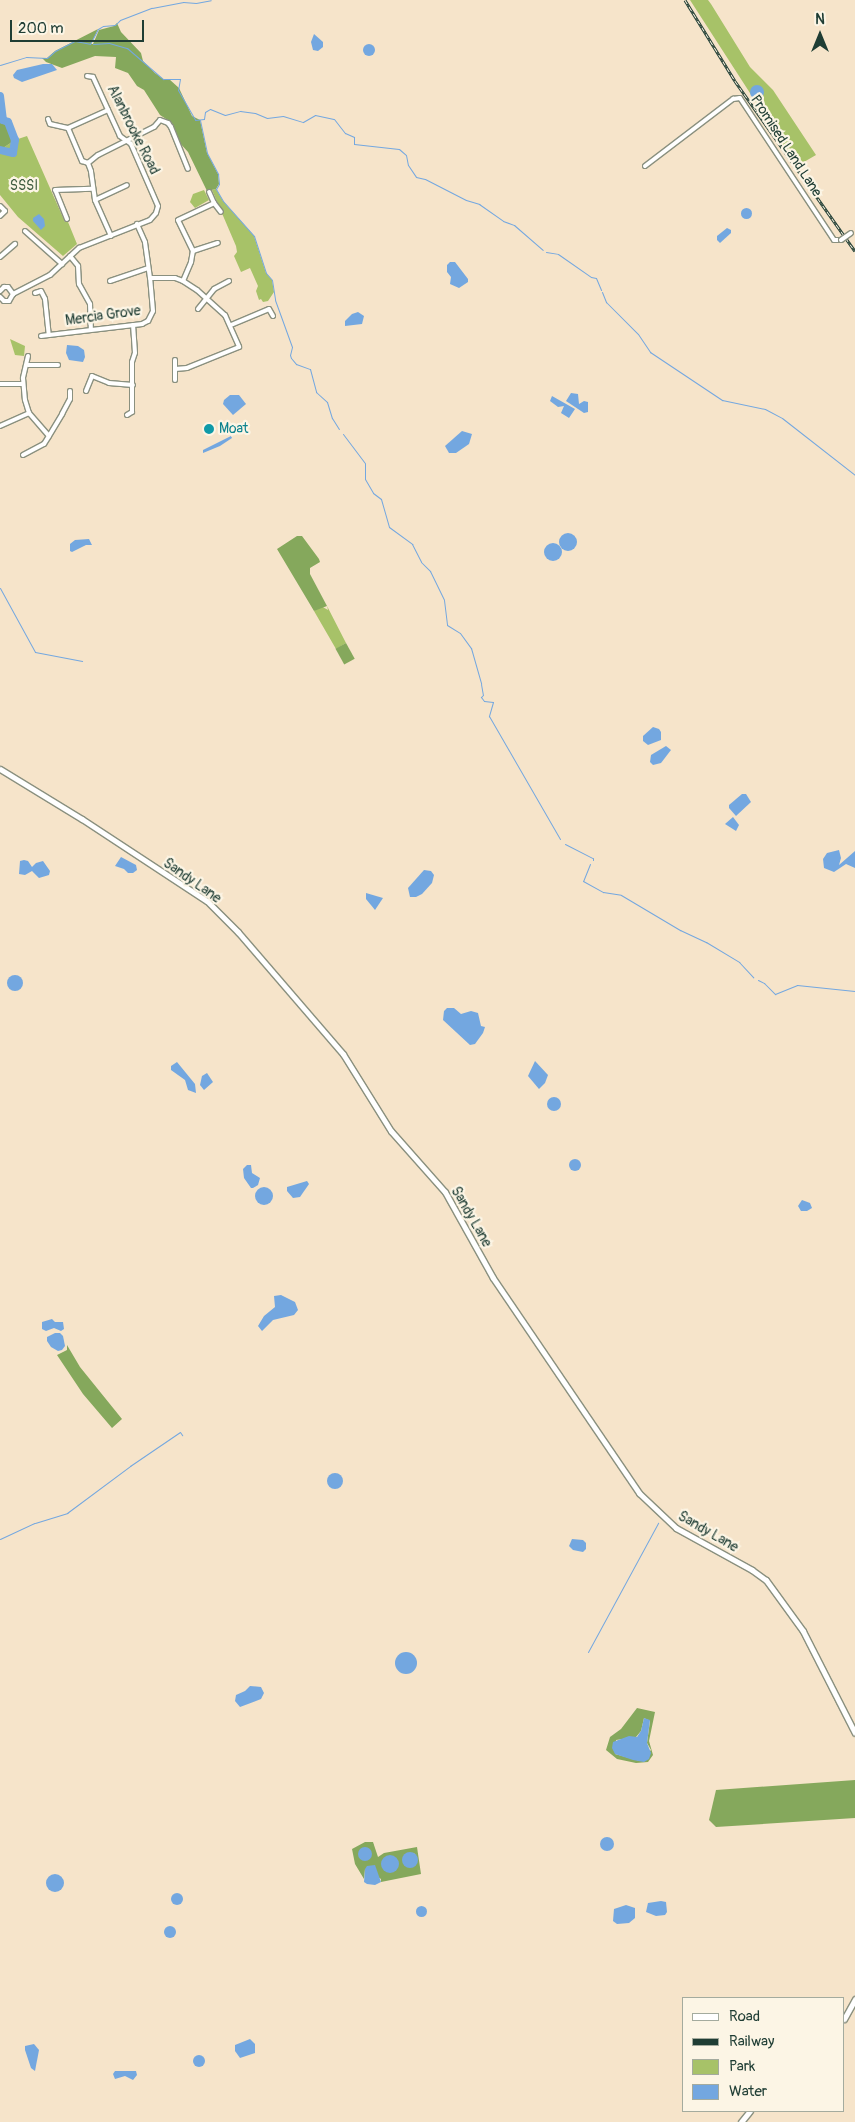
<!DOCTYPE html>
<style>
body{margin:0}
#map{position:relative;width:855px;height:2122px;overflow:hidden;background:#f6e4ca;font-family:Pangolin,sans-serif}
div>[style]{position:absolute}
.green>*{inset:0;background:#a7c268}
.forest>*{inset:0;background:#85a85c;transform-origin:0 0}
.water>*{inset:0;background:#73a7e0}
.round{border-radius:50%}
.stream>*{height:1px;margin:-0.5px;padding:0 0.5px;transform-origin:0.5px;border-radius:0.5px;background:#73a7e0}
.river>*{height:8px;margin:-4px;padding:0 4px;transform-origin:4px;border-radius:4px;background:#73a7e0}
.roads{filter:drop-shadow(1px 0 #8a907f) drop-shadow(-1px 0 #8a907f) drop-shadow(0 1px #8a907f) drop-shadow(0 -1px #8a907f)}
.street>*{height:4px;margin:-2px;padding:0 2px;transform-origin:2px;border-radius:2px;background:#fff}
.secondary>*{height:5px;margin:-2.5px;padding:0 2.5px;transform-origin:2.5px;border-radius:2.5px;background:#fff}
.rail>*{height:3px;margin-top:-1.5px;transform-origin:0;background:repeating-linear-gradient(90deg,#fcf5e5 0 4px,#1f3d34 0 8px);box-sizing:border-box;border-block:1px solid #1f3d34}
.bridges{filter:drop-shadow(1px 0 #8a907f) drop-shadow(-1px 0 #8a907f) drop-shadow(0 1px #8a907f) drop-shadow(0 -1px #8a907f)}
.street-bridge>*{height:4px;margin:-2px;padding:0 2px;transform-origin:2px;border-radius:2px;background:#fff}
.dots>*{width:14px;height:14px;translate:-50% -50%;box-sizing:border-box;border:2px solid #fcf5e5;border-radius:50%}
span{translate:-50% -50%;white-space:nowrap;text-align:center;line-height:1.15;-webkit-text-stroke:4.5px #fcf5e5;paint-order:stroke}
.street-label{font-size:14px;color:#1f3d34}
.park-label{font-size:14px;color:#415e41}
.culture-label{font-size:14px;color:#0d838f}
.left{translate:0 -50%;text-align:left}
.legend{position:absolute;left:682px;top:1997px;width:162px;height:115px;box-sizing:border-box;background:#fcf5e5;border:1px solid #a4ab9e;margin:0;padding:6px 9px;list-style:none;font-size:15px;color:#1f3d34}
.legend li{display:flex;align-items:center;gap:10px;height:25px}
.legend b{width:25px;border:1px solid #a4ab9e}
.north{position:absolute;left:795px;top:10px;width:50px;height:50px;-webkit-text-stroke:4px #fcf5e5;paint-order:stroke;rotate:0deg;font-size:14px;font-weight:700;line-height:20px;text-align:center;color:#1f3d34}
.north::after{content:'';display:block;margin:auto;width:18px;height:22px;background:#1f3d34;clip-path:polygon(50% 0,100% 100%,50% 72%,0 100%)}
.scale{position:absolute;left:10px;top:20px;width:134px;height:22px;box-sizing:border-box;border:2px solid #1f3d34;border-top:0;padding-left:6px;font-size:15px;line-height:18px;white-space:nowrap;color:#1f3d34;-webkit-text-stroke:4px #fcf5e5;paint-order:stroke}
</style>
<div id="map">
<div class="green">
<i style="clip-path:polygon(690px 0,708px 0,711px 4px,750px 67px,773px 90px,816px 155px,797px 166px)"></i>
<i style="clip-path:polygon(27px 136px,65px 222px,68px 222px,77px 244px,63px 256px,18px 217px,0 195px,0 150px,15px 140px)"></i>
<i style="clip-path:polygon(216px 189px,223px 201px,254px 236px,266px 273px,272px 280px,274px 292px,268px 301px,263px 302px,261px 299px,259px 300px,256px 291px,258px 286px,250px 268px,241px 272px,234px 256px,237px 252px,236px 246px,212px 190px)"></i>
<i style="clip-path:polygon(204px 190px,209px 200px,195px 208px,190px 202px,193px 194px)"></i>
<i style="clip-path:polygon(10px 339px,25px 346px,24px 356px,15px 355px)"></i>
<i style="clip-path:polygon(321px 606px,328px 610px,327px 606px,346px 643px,336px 649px,314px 611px)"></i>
</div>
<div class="forest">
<i style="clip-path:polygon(117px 23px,121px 32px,141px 53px,143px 61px,155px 73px,163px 79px,169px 79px,179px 88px,192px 116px,200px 120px,207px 153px,218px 174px,219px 184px,216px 189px,207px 191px,188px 152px,178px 141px,172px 123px,160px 115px,144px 90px,137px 86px,128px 73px,115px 68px,116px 57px,95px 56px,62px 68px,46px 62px,42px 58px,47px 58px,55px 51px,98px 29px,91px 44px,93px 44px,99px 30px,114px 26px)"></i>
<i style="clip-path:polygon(0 96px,3px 119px,8px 122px,15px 140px,0 150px)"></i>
<i style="clip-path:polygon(297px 536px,302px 536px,319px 559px,320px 562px,310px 568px,310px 574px,327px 606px,314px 611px,277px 549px)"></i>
<i style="left:346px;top:643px;width:18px;height:12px;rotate:61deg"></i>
<i style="clip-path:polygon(67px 1345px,80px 1367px,122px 1419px,112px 1428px,83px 1394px,57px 1355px,67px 1350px)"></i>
<i style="clip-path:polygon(evenodd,637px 1708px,655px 1712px,649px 1741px,653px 1755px,648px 1762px,636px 1763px,617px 1759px,606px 1750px,610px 1737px,621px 1729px,637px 1708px,644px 1718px,650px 1721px,647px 1743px,651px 1750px,640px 1761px,615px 1754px,616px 1740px,636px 1737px,641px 1731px,644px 1718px)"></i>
<i style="clip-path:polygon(855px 1780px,855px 1818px,716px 1827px,709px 1820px,716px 1790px)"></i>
<i style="clip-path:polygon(evenodd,365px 1842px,373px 1842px,378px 1857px,384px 1853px,417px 1847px,421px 1874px,381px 1882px,381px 1879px,365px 1869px,364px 1879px,355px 1864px,352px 1849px,365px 1842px,409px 1853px,414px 1853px,417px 1859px,405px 1866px,403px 1857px,409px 1853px)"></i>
</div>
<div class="water">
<i style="clip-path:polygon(314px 34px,323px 42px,323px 47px,318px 51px,313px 50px,311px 42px)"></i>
<i class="round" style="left:363px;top:44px;width:12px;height:12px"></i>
<i style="clip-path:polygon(43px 64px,52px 64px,57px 70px,22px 82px,14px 78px,13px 75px,17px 70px)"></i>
<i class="round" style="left:750px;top:85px;width:14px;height:14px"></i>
<i class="round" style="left:740.5px;top:207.5px;width:11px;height:11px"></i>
<i style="clip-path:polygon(39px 214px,44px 219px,45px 226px,41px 230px,33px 221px,33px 218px)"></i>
<i style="clip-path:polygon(727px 228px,731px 230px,731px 233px,720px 243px,717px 240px,717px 236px)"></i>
<i style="clip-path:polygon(450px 262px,455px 262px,468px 279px,468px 282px,459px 288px,450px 284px,451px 277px,447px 272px,447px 265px)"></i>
<i style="clip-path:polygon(358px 312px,364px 316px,362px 324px,345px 326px,345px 321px,352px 314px)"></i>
<i style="clip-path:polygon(67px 345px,78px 346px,84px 350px,85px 357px,83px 362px,69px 360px,66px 353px)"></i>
<i style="clip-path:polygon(571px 393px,578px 394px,579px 404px,584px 401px,588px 402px,588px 412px,584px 413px,566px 401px)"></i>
<i style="clip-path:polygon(230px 395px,239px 395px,246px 404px,233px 415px,223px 404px,224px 400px)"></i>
<i style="clip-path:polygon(552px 396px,575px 409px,569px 418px,561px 413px,564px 406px,558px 407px,550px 401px)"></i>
<i style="clip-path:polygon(462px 431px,472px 434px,469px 444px,456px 453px,449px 453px,445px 446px)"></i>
<i style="clip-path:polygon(231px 436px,232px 438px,220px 446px,203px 453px,203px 450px)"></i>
<i class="round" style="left:559px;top:533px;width:18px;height:18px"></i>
<i style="clip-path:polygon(89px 539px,92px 545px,86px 545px,72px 552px,70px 551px,70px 544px,75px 540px)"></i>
<i class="round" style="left:544px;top:543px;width:18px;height:18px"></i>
<i style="clip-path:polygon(653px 727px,659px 729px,661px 732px,661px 740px,648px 745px,643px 741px,643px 736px)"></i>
<i style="clip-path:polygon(666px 746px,671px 750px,661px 763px,653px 765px,650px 762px,651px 755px)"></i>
<i style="clip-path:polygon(742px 794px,746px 794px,751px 802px,736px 816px,729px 808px,729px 805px)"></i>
<i style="clip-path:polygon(733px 817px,739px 825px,736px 831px,725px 824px)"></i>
<i style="clip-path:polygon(839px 850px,841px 858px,839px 865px,855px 851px,855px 868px,846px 864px,834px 872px,824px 868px,823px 859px,827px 853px)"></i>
<i style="clip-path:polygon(121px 857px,136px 865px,137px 870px,133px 873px,128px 873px,124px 869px,115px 866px)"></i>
<i style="clip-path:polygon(24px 860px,28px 861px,32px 867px,36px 863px,43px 861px,50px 871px,49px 875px,39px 878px,32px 871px,25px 875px,19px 874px,20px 861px)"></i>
<i style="clip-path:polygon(424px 870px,431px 871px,434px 875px,432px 883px,422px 894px,416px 897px,410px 897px,408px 888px)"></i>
<i style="clip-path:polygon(366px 893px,383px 898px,375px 910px,366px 899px)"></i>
<i class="round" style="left:7px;top:975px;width:16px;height:16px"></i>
<i style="clip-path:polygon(447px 1008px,454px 1008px,461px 1014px,471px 1011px,478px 1013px,481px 1026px,485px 1027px,483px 1033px,475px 1044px,470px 1045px,443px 1020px,444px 1011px)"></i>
<i style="clip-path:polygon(535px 1061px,548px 1075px,545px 1083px,539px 1089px,528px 1076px)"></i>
<i style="clip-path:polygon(177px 1062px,195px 1084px,196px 1093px,188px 1090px,185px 1080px,171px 1070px,171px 1066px)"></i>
<i style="clip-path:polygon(207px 1073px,213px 1082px,204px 1090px,200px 1085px,202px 1076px)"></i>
<i class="round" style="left:547px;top:1097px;width:14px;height:14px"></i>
<i class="round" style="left:569px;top:1159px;width:12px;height:12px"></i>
<i style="clip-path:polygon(247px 1165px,251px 1165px,252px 1173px,260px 1178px,258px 1185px,253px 1188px,251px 1188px,244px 1178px,243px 1169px)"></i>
<i style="clip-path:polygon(307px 1181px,309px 1184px,300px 1197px,293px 1198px,287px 1191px,287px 1187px)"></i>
<i class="round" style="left:255px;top:1187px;width:18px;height:18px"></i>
<i style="clip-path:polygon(802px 1200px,810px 1203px,812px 1208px,807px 1211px,801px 1211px,798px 1206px)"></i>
<i style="clip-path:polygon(281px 1295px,295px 1302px,298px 1310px,294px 1315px,273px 1320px,262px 1331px,258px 1326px,264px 1316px,275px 1307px,274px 1296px)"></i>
<i style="clip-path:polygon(52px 1319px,55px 1322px,63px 1322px,64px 1329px,61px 1331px,54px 1328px,46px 1331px,42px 1329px,42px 1322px)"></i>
<i style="clip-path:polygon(55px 1333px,60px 1333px,63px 1336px,65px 1346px,62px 1350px,58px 1351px,51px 1347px,47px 1341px,47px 1337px)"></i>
<i class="round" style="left:327px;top:1473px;width:16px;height:16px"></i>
<i style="clip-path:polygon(572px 1539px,583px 1540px,586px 1543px,586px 1549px,583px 1552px,573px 1550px,569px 1546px)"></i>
<i class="round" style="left:395px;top:1652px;width:22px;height:22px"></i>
<i style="clip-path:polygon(250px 1686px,261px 1687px,264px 1693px,261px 1699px,240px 1707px,235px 1701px,236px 1695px,245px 1691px)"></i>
<i style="clip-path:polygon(644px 1718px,650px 1720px,647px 1743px,651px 1753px,649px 1759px,644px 1762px,633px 1760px,615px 1754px,612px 1748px,613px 1742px,629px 1736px,637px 1737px,641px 1731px)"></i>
<i class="round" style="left:600px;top:1837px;width:14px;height:14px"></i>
<i class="round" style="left:358px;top:1847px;width:14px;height:14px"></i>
<i class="round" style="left:402px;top:1852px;width:16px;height:16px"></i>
<i class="round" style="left:381px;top:1855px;width:18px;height:18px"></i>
<i style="clip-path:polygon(375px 1865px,381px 1882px,375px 1885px,367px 1884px,364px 1882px,365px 1869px,367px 1866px)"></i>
<i class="round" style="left:46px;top:1874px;width:18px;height:18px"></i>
<i class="round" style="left:171px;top:1893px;width:12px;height:12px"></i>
<i style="clip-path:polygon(661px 1901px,666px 1902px,667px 1912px,665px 1915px,656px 1916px,646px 1912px,648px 1903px)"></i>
<i style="clip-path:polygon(626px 1905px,635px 1908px,635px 1918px,629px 1923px,617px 1924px,613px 1921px,614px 1909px)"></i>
<i class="round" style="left:415.5px;top:1905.5px;width:11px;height:11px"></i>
<i class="round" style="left:164px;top:1926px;width:12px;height:12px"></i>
<i style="clip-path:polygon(250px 2039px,255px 2044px,255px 2053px,240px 2058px,235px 2051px,235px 2045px)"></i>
<i style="clip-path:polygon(34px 2044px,39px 2050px,35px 2071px,31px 2068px,25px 2050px,25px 2046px)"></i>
<i class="round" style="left:193px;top:2055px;width:12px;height:12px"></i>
<i style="clip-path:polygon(115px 2071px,136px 2071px,137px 2075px,133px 2080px,125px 2076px,115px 2079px,113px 2074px)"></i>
</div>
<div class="stream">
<i style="left:93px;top:44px;width:16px;rotate:-4deg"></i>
<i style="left:109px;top:43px;width:19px;rotate:16deg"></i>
<i style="left:127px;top:48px;width:48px;rotate:40.7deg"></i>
<i style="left:163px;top:79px;width:17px"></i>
<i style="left:180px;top:79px;width:11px;rotate:100deg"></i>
<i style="left:178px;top:90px;width:34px;rotate:60deg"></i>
<i style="left:195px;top:120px;width:9px;rotate:-6deg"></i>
<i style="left:204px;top:119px;width:7px;rotate:-82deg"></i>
<i style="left:205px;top:112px;width:6px;rotate:-31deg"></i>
<i style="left:210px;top:109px;width:16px;rotate:22deg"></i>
<i style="left:225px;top:115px;width:16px;rotate:-15deg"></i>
<i style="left:240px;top:111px;width:15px;rotate:8deg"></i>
<i style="left:255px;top:113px;width:13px;rotate:23deg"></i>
<i style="left:267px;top:118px;width:16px;rotate:-7deg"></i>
<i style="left:283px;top:116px;width:21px;rotate:17deg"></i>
<i style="left:303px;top:122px;width:14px;rotate:-30deg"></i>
<i style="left:315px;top:115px;width:19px;rotate:12deg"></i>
<i style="left:334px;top:119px;width:18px;rotate:52deg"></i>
<i style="left:345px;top:133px;width:10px;rotate:24deg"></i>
<i style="left:354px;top:137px;width:7px;rotate:90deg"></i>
<i style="left:354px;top:144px;width:45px;rotate:6.3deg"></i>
<i style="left:399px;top:149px;width:9px;rotate:41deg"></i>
<i style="left:406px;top:155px;width:10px;rotate:79deg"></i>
<i style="left:408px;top:165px;width:14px;rotate:56deg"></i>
<i style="left:416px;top:177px;width:9px;rotate:13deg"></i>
<i style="left:425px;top:179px;width:46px;rotate:27.1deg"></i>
<i style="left:466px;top:200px;width:14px;rotate:17deg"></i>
<i style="left:479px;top:204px;width:29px;rotate:35deg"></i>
<i style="left:503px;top:221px;width:12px;rotate:20deg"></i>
<i style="left:514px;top:225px;width:38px;rotate:41deg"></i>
<i style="left:0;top:65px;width:27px;rotate:-17deg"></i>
<i style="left:26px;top:57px;width:21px;rotate:3deg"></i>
<i style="left:47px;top:58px;width:11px;rotate:-41deg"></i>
<i style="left:55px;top:51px;width:22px;rotate:-27deg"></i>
<i style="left:75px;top:41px;width:15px;rotate:11deg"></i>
<i style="left:90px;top:44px;width:17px;rotate:-62deg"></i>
<i style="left:98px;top:29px;width:6px;rotate:-31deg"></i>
<i style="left:103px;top:26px;width:12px;rotate:-5deg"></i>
<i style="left:115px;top:25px;width:7px;rotate:-45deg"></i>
<i style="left:120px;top:20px;width:34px;rotate:-21deg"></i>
<i style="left:152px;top:8px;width:32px;rotate:-11deg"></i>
<i style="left:183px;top:2px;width:13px;rotate:4deg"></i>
<i style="left:196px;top:3px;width:15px;rotate:-11deg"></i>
<i style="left:200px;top:120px;width:34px;rotate:78deg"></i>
<i style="left:207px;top:153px;width:24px;rotate:62deg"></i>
<i style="left:218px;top:174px;width:10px;rotate:84deg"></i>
<i style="left:219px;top:184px;width:6px;rotate:121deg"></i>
<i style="left:216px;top:189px;width:14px;rotate:60deg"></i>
<i style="left:223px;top:201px;width:47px;rotate:48.5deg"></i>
<i style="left:254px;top:236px;width:39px;rotate:72deg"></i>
<i style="left:266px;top:273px;width:9px;rotate:49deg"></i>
<i style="left:272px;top:280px;width:20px;rotate:81deg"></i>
<i style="left:275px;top:300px;width:50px;rotate:70.1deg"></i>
<i style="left:292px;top:347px;width:8px;rotate:104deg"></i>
<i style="left:290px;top:355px;width:3px;rotate:72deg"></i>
<i style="left:291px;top:358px;width:8px;rotate:50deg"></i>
<i style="left:296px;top:364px;width:15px;rotate:20deg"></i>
<i style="left:310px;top:369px;width:24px;rotate:75deg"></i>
<i style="left:316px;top:392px;width:15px;rotate:42deg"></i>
<i style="left:327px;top:402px;width:17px;rotate:73deg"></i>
<i style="left:332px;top:418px;width:13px;rotate:58deg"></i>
<i style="left:546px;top:252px;width:12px;rotate:9deg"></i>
<i style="left:558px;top:254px;width:40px;rotate:34.9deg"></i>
<i style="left:591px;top:277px;width:5px;rotate:11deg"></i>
<i style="left:596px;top:278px;width:13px;rotate:67deg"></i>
<i style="left:602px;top:292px;width:11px;rotate:68deg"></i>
<i style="left:606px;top:302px;width:45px;rotate:45deg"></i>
<i style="left:638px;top:334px;width:22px;rotate:56deg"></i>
<i style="left:650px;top:352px;width:87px;rotate:33.7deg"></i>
<i style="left:722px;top:400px;width:44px;rotate:11.8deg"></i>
<i style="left:765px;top:409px;width:19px;rotate:28deg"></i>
<i style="left:782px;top:418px;width:93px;rotate:38deg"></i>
<i style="left:343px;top:434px;width:36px;rotate:53deg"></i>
<i style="left:365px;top:463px;width:16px;rotate:90deg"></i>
<i style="left:365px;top:479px;width:16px;rotate:60deg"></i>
<i style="left:373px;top:493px;width:10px;rotate:37deg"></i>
<i style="left:381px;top:499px;width:29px;rotate:74deg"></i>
<i style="left:389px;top:527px;width:29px;rotate:36deg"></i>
<i style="left:412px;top:544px;width:20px;rotate:63deg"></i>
<i style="left:421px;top:562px;width:13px;rotate:45deg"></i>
<i style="left:430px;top:571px;width:32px;rotate:64deg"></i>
<i style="left:444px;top:600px;width:25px;rotate:83deg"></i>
<i style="left:447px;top:625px;width:15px;rotate:32deg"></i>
<i style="left:460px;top:633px;width:19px;rotate:54deg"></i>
<i style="left:471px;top:648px;width:37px;rotate:74deg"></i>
<i style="left:481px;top:684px;width:11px;rotate:80deg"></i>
<i style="left:483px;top:695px;width:3px;rotate:135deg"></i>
<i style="left:481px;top:697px;width:5px;rotate:53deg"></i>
<i style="left:484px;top:701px;width:9px;rotate:6deg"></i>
<i style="left:493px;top:702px;width:15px;rotate:106deg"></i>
<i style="left:489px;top:716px;width:142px;rotate:60deg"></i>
<i style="left:0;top:588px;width:73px;rotate:61.3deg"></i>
<i style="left:35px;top:652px;width:48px;rotate:10.8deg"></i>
<i style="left:565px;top:844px;width:31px;rotate:27deg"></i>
<i style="left:593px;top:858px;width:2px;rotate:90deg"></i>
<i style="left:590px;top:864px;width:18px;rotate:112deg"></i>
<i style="left:583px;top:881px;width:23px;rotate:29deg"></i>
<i style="left:603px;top:892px;width:18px;rotate:9deg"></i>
<i style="left:621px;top:895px;width:69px;rotate:30.7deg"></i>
<i style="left:680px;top:930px;width:29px;rotate:25deg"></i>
<i style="left:706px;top:942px;width:39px;rotate:31deg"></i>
<i style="left:739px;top:962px;width:21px;rotate:47deg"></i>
<i style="left:758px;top:980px;width:7px;rotate:27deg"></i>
<i style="left:764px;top:983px;width:16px;rotate:45deg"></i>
<i style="left:775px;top:994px;width:24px;rotate:-22deg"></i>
<i style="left:797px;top:985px;width:58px;rotate:5.9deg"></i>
<i style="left:0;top:1539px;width:38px;rotate:-25deg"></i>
<i style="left:35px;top:1523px;width:34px;rotate:-17deg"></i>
<i style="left:67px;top:1513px;width:79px;rotate:-36.7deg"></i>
<i style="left:130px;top:1466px;width:60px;rotate:-34.2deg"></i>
<i style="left:180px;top:1432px;width:4px;rotate:56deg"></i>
<i style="left:588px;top:1652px;width:147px;rotate:-61.5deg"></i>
</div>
<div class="river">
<i style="left:0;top:96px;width:24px;rotate:83deg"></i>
<i style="left:3px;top:120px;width:5px;rotate:22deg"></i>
<i style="left:8px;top:122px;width:19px;rotate:69deg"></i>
<i style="left:15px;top:140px;width:13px;rotate:99deg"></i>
<i style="left:13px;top:153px;width:13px;rotate:-167deg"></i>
</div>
<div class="roads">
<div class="street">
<i style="left:48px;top:119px;width:5px;rotate:68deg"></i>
<i style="left:50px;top:124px;width:18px;rotate:13deg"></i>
<i style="left:68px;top:128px;width:36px;rotate:67deg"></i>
<i style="left:82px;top:161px;width:6px;rotate:18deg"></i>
<i style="left:68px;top:128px;width:44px;rotate:-24.2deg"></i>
<i style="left:645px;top:166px;width:111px;rotate:-37.3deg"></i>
<i style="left:733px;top:99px;width:7px;rotate:-8deg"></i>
<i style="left:740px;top:98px;width:170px;rotate:56.5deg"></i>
<i style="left:834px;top:240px;width:7px"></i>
<i style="left:95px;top:200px;width:35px;rotate:-25deg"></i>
<i style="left:214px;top:203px;width:11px;rotate:52deg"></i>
<i style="left:0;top:206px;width:7px;rotate:45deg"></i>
<i style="left:5px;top:211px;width:7px;rotate:135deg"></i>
<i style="left:67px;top:219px;width:31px;rotate:-112deg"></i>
<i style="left:55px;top:190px;width:37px;rotate:-2deg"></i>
<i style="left:25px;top:231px;width:50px;rotate:41.7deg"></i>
<i style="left:111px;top:236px;width:39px;rotate:-114deg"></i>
<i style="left:95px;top:200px;width:29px;rotate:-98deg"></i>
<i style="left:91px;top:171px;width:9px;rotate:-111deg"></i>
<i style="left:88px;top:163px;width:13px;rotate:-39deg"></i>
<i style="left:98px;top:155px;width:63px;rotate:-26.6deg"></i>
<i style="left:154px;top:127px;width:9px;rotate:-49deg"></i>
<i style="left:160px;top:120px;width:9px;rotate:21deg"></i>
<i style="left:168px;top:123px;width:5px;rotate:53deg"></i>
<i style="left:171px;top:127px;width:45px;rotate:68deg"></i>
<i style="left:193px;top:251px;width:26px;rotate:-18deg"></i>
<i style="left:70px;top:256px;width:13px;rotate:51deg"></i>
<i style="left:78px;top:266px;width:18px;rotate:87deg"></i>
<i style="left:79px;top:284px;width:23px;rotate:61deg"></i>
<i style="left:90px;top:304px;width:25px;rotate:88deg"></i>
<i style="left:0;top:257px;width:20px;rotate:-41deg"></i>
<i style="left:150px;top:278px;width:25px"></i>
<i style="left:175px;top:278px;width:9px;rotate:21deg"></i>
<i style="left:183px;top:281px;width:17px;rotate:33deg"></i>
<i style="left:197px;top:290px;width:38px;rotate:42deg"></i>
<i style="left:225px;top:315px;width:35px;rotate:66deg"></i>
<i style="left:239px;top:347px;width:56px;rotate:158deg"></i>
<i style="left:187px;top:368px;width:12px;rotate:175deg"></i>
<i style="left:110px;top:281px;width:40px;rotate:-18.9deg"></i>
<i style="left:183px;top:281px;width:21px;rotate:-67deg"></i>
<i style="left:191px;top:262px;width:11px;rotate:-80deg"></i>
<i style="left:193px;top:251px;width:34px;rotate:-116deg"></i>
<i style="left:178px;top:220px;width:40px;rotate:-25deg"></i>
<i style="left:214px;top:203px;width:12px;rotate:-114deg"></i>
<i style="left:0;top:291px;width:6px;rotate:-45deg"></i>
<i style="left:4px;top:287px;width:4px"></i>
<i style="left:8px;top:287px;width:9px;rotate:54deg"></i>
<i style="left:13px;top:294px;width:8px;rotate:120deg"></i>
<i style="left:9px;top:301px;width:5px;rotate:180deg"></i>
<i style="left:4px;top:301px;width:6px;rotate:-135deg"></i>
<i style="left:35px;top:293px;width:6px;rotate:-18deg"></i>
<i style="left:41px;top:291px;width:9px;rotate:63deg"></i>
<i style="left:45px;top:299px;width:36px;rotate:84deg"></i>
<i style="left:49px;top:335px;width:94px;rotate:-6.7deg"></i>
<i style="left:142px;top:324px;width:7px;rotate:-27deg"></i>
<i style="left:148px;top:321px;width:11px;rotate:-63deg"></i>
<i style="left:153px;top:311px;width:33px;rotate:-95deg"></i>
<i style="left:150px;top:278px;width:36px;rotate:-98deg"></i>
<i style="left:145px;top:242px;width:20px;rotate:-114deg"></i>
<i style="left:13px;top:294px;width:42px;rotate:-27.2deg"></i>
<i style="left:50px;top:275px;width:40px;rotate:-43deg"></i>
<i style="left:79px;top:248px;width:76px;rotate:-21.5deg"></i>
<i style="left:150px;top:220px;width:9px;rotate:-49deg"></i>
<i style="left:156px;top:213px;width:7px;rotate:-74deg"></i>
<i style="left:158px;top:206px;width:68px;rotate:-113.5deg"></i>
<i style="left:131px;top:144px;width:14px;rotate:-144deg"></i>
<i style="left:120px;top:136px;width:65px;rotate:-114.6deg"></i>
<i style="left:93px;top:77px;width:6px;rotate:-171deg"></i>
<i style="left:198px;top:309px;width:26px;rotate:-51deg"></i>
<i style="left:214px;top:289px;width:17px;rotate:-28deg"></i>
<i style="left:231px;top:325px;width:41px;rotate:-22.8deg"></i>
<i style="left:269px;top:309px;width:8px;rotate:60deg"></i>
<i style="left:41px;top:336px;width:8px;rotate:-7deg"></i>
<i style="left:28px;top:356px;width:23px;rotate:103deg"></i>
<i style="left:23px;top:378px;width:22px;rotate:85deg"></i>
<i style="left:25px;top:400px;width:14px;rotate:73deg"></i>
<i style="left:29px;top:413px;width:30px;rotate:49deg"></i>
<i style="left:49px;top:436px;width:26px;rotate:-59deg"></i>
<i style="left:62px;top:414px;width:17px;rotate:-62deg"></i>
<i style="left:70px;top:399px;width:8px;rotate:-90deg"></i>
<i style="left:175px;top:360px;width:20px;rotate:90deg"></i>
<i style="left:28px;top:365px;width:30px"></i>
<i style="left:0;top:384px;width:23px"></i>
<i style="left:86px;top:391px;width:16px;rotate:-68deg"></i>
<i style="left:92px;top:376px;width:18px;rotate:22deg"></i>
<i style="left:109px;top:383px;width:24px;rotate:5deg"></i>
<i style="left:127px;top:415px;width:6px;rotate:-31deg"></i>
<i style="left:132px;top:412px;width:50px;rotate:-90deg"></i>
<i style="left:132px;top:362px;width:9px;rotate:-72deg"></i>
<i style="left:135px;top:353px;width:28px;rotate:-94deg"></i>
<i style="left:0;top:426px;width:32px;rotate:-24deg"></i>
<i style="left:23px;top:455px;width:24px;rotate:-28deg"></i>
<i style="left:44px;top:444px;width:9px;rotate:-58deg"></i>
</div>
<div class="secondary">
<i style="left:0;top:769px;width:96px;rotate:31.4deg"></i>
<i style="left:82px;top:819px;width:149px;rotate:33.3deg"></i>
<i style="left:207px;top:901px;width:44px;rotate:45deg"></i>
<i style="left:238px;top:932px;width:161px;rotate:49.3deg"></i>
<i style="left:343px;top:1054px;width:91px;rotate:58.1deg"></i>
<i style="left:391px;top:1131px;width:81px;rotate:48.5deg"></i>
<i style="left:445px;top:1192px;width:98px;rotate:60.8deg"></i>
<i style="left:493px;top:1278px;width:260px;rotate:55.8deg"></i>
<i style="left:639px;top:1493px;width:51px;rotate:43.4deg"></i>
<i style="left:676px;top:1528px;width:87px;rotate:28.9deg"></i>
<i style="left:752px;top:1570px;width:17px;rotate:36deg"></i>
<i style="left:766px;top:1580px;width:63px;rotate:54deg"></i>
<i style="left:803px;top:1631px;width:114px;rotate:63deg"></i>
<i style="left:844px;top:2019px;width:23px;rotate:-61deg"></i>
<i style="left:741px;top:2122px;width:14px;rotate:-51deg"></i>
</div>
</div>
<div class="rail">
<i style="left:685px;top:0;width:95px;rotate:58.3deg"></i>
<i style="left:735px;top:81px;width:208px;rotate:54.8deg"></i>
</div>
<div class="bridges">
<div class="street-bridge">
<i style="left:841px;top:240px;width:12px;rotate:-35deg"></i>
</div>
</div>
<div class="dots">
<i style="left:209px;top:429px;background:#0f9aa8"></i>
</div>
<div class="street-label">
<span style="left:133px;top:130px;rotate:63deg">Alanbrooke Road</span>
<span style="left:786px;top:146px;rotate:57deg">Promised Land Lane</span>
<span style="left:103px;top:316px;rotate:-8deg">Mercia Grove</span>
<span style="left:192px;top:881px;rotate:35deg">Sandy Lane</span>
<span style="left:471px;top:1217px;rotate:60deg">Sandy Lane</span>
<span style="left:708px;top:1532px;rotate:30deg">Sandy Lane</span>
</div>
<div class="park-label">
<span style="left:24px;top:186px">SSSI</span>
</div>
<div class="culture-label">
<span class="left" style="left:219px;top:429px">Moat</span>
</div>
<ul class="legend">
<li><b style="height:6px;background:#fff"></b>Road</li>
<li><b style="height:6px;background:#1f3d34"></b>Railway</li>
<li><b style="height:14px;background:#a7c268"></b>Park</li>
<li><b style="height:14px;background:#73a7e0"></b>Water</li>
</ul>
<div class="north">N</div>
<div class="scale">200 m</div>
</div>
